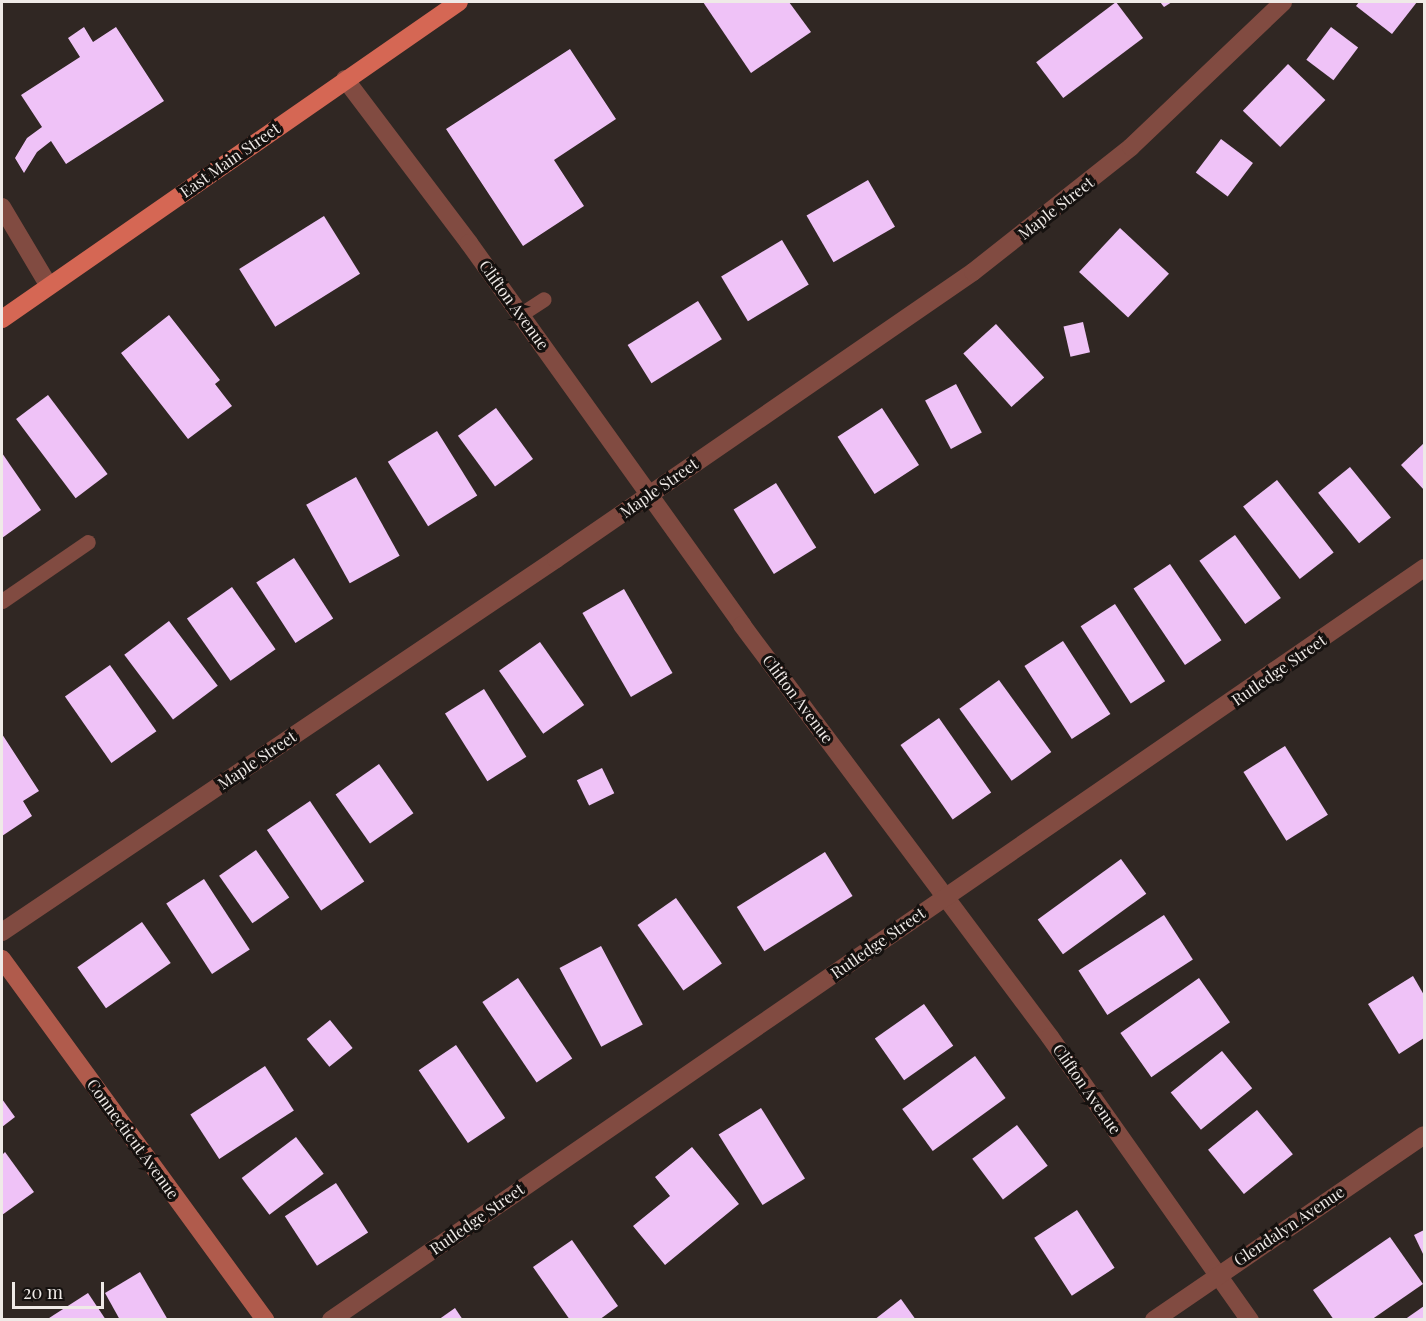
<!DOCTYPE html>
<style>
body{margin:0}
#map{position:relative;width:1426px;height:1321px;overflow:hidden;background:#302723;font-family:"Playfair Display",serif}
div>[style]{position:absolute}
.building>*{inset:0;background:#efc2f7;transform-origin:0 0}
.lane>*{height:15px;margin:-7.5px;padding:0 7.5px;transform-origin:7.5px;border-radius:7.5px;background:#814b41}
.street>*{height:18px;margin:-9px;padding:0 9px;transform-origin:9px;border-radius:9px;background:#814b41}
.secondary>*{height:18px;margin:-9px;padding:0 9px;transform-origin:9px;border-radius:9px;background:#b05b4c}
.primary>*{height:18px;margin:-9px;padding:0 9px;transform-origin:9px;border-radius:9px;background:#d56754}
span{translate:-50% -50%;white-space:nowrap;text-align:center;line-height:1.15;-webkit-text-stroke:6px #15110f;paint-order:stroke}
.street-label{font-size:16px;color:#efeae7}
.frame{position:absolute;inset:0;border:3px solid #efeae7;pointer-events:none}
.scale{position:absolute;left:12px;top:1282px;width:92px;height:27px;box-sizing:border-box;border:3px solid #efeae7;border-top:0;padding-left:8px;font-size:18px;line-height:21px;white-space:nowrap;color:#efeae7;-webkit-text-stroke:4px #15110f;paint-order:stroke}
</style>
<div id="map">
<div class="building">
<i style="clip-path:polygon(703px 2px,789px 2px,811px 32px,751px 73px)"></i>
<i style="left:1116px;top:2px;width:45px;height:100px;rotate:53deg"></i>
<i style="clip-path:polygon(1160px 2px,1172px 2px,1164px 7px)"></i>
<i style="clip-path:polygon(1359px 2px,1417px 2px,1392px 34px,1356px 6px)"></i>
<i style="clip-path:polygon(84px 27px,93px 42px,116px 27px,164px 101px,66px 164px,51px 141px,37px 152px,24px 173px,15px 158px,27px 138px,42px 127px,21px 95px,80px 57px,68px 38px)"></i>
<i style="left:1331px;top:27px;width:34px;height:41px;rotate:37deg"></i>
<i style="clip-path:polygon(570px 49px,616px 119px,554px 160px,584px 206px,523px 246px,446px 129px)"></i>
<i style="left:1288px;top:64px;width:52px;height:65px;rotate:44deg"></i>
<i style="left:1221px;top:139px;width:40px;height:42px;rotate:37deg"></i>
<i style="left:868px;top:180px;width:54px;height:71px;rotate:60deg"></i>
<i style="left:324px;top:216px;width:68px;height:100px;rotate:58deg"></i>
<i style="left:1120px;top:228px;width:67px;height:60px;rotate:43deg"></i>
<i style="left:782px;top:240px;width:52px;height:71px;rotate:59deg"></i>
<i style="left:698px;top:301px;width:45px;height:83px;rotate:58deg"></i>
<i style="clip-path:polygon(169px 315px,220px 380px,215px 384px,232px 406px,188px 439px,121px 353px)"></i>
<i style="left:1083px;top:322px;width:31px;height:20px;rotate:77deg"></i>
<i style="left:996px;top:324px;width:72px;height:44px;rotate:48deg"></i>
<i style="left:956px;top:384px;width:55px;height:35px;rotate:62deg"></i>
<i style="left:48px;top:395px;width:99px;height:40px;rotate:53deg"></i>
<i style="left:496px;top:408px;width:63px;height:47px;rotate:54deg"></i>
<i style="left:882px;top:408px;width:68px;height:53px;rotate:57deg"></i>
<i style="left:437px;top:431px;width:76px;height:58px;rotate:58deg"></i>
<i style="clip-path:polygon(1424px 443px,1424px 490px,1401px 465px)"></i>
<i style="clip-path:polygon(2px 453px,41px 510px,2px 538px)"></i>
<i style="left:1350px;top:467px;width:65px;height:41px;rotate:51deg"></i>
<i style="left:356px;top:477px;width:90px;height:57px;rotate:61deg"></i>
<i style="left:1277px;top:480px;width:92px;height:43px;rotate:52deg"></i>
<i style="left:776px;top:483px;width:76px;height:50px;rotate:58deg"></i>
<i style="left:1235px;top:535px;width:78px;height:44px;rotate:54deg"></i>
<i style="left:294px;top:558px;width:72px;height:45px;rotate:57deg"></i>
<i style="left:1170px;top:564px;width:92px;height:44px;rotate:56deg"></i>
<i style="left:232px;top:587px;width:76px;height:55px;rotate:55deg"></i>
<i style="left:624px;top:589px;width:97px;height:48px;rotate:60deg"></i>
<i style="left:1115px;top:604px;width:92px;height:41px;rotate:57deg"></i>
<i style="left:169px;top:621px;width:81px;height:56px;rotate:53deg"></i>
<i style="left:1063px;top:641px;width:87px;height:46px;rotate:57deg"></i>
<i style="left:540px;top:642px;width:77px;height:50px;rotate:55deg"></i>
<i style="left:110px;top:665px;width:81px;height:55px;rotate:55deg"></i>
<i style="left:999px;top:680px;width:89px;height:49px;rotate:54deg"></i>
<i style="left:484px;top:689px;width:80px;height:46px;rotate:58deg"></i>
<i style="left:939px;top:718px;width:91px;height:47px;rotate:55deg"></i>
<i style="clip-path:polygon(2px 734px,39px 791px,23px 801px,32px 816px,2px 836px)"></i>
<i style="left:1285px;top:746px;width:81px;height:49px;rotate:58deg"></i>
<i style="left:379px;top:764px;width:60px;height:53px;rotate:55deg"></i>
<i style="left:602px;top:768px;width:28px;height:28px;rotate:64deg"></i>
<i style="left:310px;top:801px;width:97px;height:52px;rotate:56deg"></i>
<i style="left:256px;top:850px;width:58px;height:45px;rotate:55deg"></i>
<i style="left:825px;top:852px;width:52px;height:104px;rotate:58deg"></i>
<i style="left:1121px;top:859px;width:43px;height:103px;rotate:54deg"></i>
<i style="left:204px;top:879px;width:84px;height:45px;rotate:57deg"></i>
<i style="left:676px;top:898px;width:80px;height:47px;rotate:55deg"></i>
<i style="left:1164px;top:915px;width:53px;height:102px;rotate:57deg"></i>
<i style="left:142px;top:922px;width:50px;height:79px;rotate:55deg"></i>
<i style="left:601px;top:946px;width:89px;height:47px;rotate:62deg"></i>
<i style="clip-path:polygon(1413px 976px,1424px 995px,1424px 1038px,1399px 1054px,1368px 1004px)"></i>
<i style="left:518px;top:978px;width:97px;height:43px;rotate:56deg"></i>
<i style="left:1199px;top:978px;width:54px;height:96px;rotate:55deg"></i>
<i style="left:924px;top:1004px;width:51px;height:60px;rotate:55deg"></i>
<i style="left:330px;top:1020px;width:36px;height:30px;rotate:51deg"></i>
<i style="left:456px;top:1045px;width:88px;height:45px;rotate:56deg"></i>
<i style="left:1222px;top:1051px;width:48px;height:66px;rotate:51deg"></i>
<i style="left:975px;top:1056px;width:52px;height:90px;rotate:54deg"></i>
<i style="left:265px;top:1066px;width:53px;height:89px;rotate:57deg"></i>
<i style="clip-path:polygon(2px 1099px,15px 1117px,2px 1127px)"></i>
<i style="left:761px;top:1108px;width:83px;height:50px;rotate:58deg"></i>
<i style="left:1257px;top:1110px;width:57px;height:63px;rotate:51deg"></i>
<i style="left:1017px;top:1125px;width:51px;height:56px;rotate:53deg"></i>
<i style="left:296px;top:1137px;width:46px;height:68px;rotate:53deg"></i>
<i style="clip-path:polygon(692px 1147px,739px 1204px,665px 1265px,633px 1226px,670px 1196px,655px 1177px)"></i>
<i style="clip-path:polygon(5px 1152px,34px 1192px,2px 1215px,2px 1155px)"></i>
<i style="left:336px;top:1183px;width:59px;height:61px;rotate:57deg"></i>
<i style="left:1077px;top:1210px;width:69px;height:51px;rotate:57deg"></i>
<i style="clip-path:polygon(1424px 1230px,1424px 1256px,1414px 1235px)"></i>
<i style="clip-path:polygon(1390px 1237px,1423px 1284px,1371px 1320px,1334px 1320px,1313px 1290px)"></i>
<i style="clip-path:polygon(572px 1240px,618px 1306px,599px 1320px,570px 1320px,533px 1267px)"></i>
<i style="clip-path:polygon(140px 1272px,168px 1320px,120px 1320px,105px 1293px)"></i>
<i style="clip-path:polygon(88px 1293px,106px 1320px,46px 1320px)"></i>
<i style="clip-path:polygon(901px 1299px,916px 1320px,874px 1320px)"></i>
<i style="clip-path:polygon(1424px 1306px,1424px 1320px,1404px 1320px)"></i>
<i style="clip-path:polygon(455px 1308px,463px 1320px,438px 1320px)"></i>
</div>
<div class="lane">
<i style="left:521px;top:314px;width:27px;rotate:-33deg"></i>
<i style="left:2px;top:601px;width:104px;rotate:-34.5deg"></i>
</div>
<div class="street">
<i style="left:345px;top:79px;width:206px;rotate:52.9deg"></i>
<i style="left:469px;top:243px;width:470px;rotate:54.4deg"></i>
<i style="left:742px;top:625px;width:514px;rotate:53.22deg"></i>
<i style="left:1050px;top:1037px;width:347px;rotate:54.8deg"></i>
<i style="left:2px;top:207px;width:92px;rotate:59.3deg"></i>
<i style="left:2px;top:932px;width:668px;rotate:-33.95deg"></i>
<i style="left:556px;top:559px;width:506px;rotate:-34.54deg"></i>
<i style="left:973px;top:272px;width:201px;rotate:-38.3deg"></i>
<i style="left:1131px;top:147px;width:210px;rotate:-43.6deg"></i>
<i style="left:331px;top:1320px;width:1327px;rotate:-34.53deg"></i>
<i style="left:1154px;top:1320px;width:327px;rotate:-34.4deg"></i>
</div>
<div class="secondary">
<i style="left:2px;top:959px;width:447px;rotate:53.9deg"></i>
</div>
<div class="primary">
<i style="left:2px;top:319px;width:556px;rotate:-34.75deg"></i>
</div>
<div class="street-label">
<span style="left:230px;top:160px;rotate:-35deg">East Main Street</span>
<span style="left:1056px;top:208px;rotate:-38deg">Maple Street</span>
<span style="left:514px;top:305px;rotate:54deg">Clifton Avenue</span>
<span style="left:659px;top:488px;rotate:-35deg">Maple Street</span>
<span style="left:1279px;top:670px;rotate:-35deg">Rutledge Street</span>
<span style="left:798px;top:699px;rotate:53deg">Clifton Avenue</span>
<span style="left:257px;top:760px;rotate:-34deg">Maple Street</span>
<span style="left:878px;top:943px;rotate:-35deg">Rutledge Street</span>
<span style="left:1087px;top:1089px;rotate:55deg">Clifton Avenue</span>
<span style="left:133px;top:1139px;rotate:54deg">Connecticut Avenue</span>
<span style="left:477px;top:1219px;rotate:-35deg">Rutledge Street</span>
<span style="left:1289px;top:1226px;rotate:-34deg">Glendalyn Avenue</span>
</div>
<div class="frame"></div>
<div class="scale">20 m</div>
</div>
